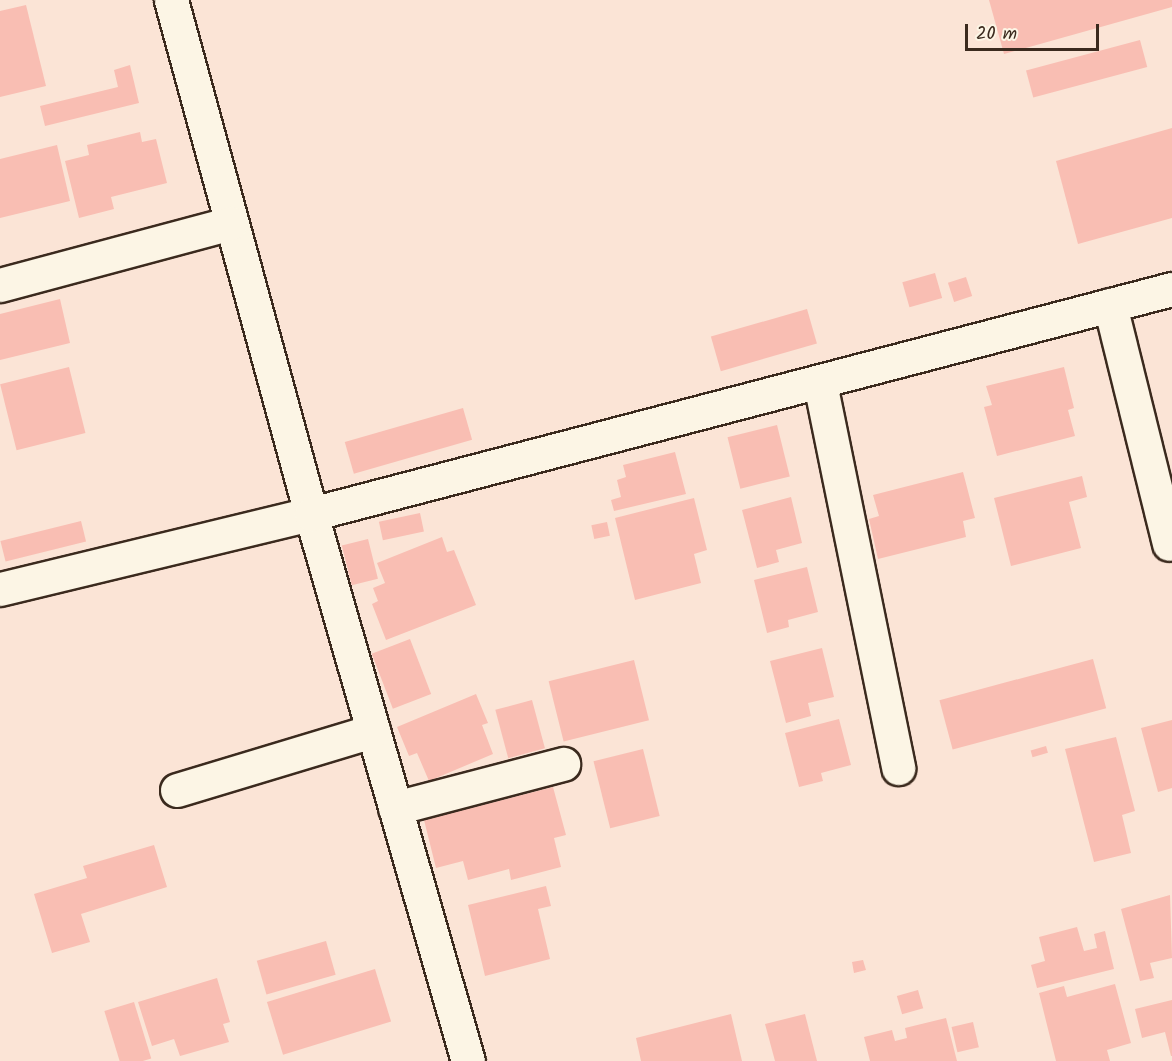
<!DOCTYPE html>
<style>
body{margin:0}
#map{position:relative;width:1172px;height:1061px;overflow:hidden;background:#fbe4d6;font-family:Kalam,sans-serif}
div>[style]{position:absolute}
.building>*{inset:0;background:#f9beb3;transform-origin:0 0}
.roads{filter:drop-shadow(2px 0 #3b2a1e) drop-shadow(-2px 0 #3b2a1e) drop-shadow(0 2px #3b2a1e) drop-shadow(0 -2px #3b2a1e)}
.minor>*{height:33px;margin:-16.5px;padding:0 16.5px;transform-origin:16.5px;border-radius:16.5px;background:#fcf5e5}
span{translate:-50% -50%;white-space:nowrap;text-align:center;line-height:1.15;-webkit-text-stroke:6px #fcf5e5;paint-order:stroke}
.scale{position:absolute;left:965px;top:24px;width:134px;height:27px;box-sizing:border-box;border:3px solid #3b2a1e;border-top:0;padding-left:8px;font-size:18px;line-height:21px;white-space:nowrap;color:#3b2a1e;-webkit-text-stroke:4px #fcf5e5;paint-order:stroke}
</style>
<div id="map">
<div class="building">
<i style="clip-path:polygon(989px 0,1172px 0,1172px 7px,1004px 54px)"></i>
<i style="clip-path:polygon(26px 5px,46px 86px,0 97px,0 11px)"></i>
<i style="left:1140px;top:40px;width:28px;height:118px;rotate:75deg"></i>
<i style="clip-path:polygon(130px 65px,139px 103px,45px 126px,40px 106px,118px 87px,114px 70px)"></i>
<i style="clip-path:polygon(1172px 128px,1172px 218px,1078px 244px,1056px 161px)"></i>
<i style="clip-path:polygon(140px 132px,142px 142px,156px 139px,167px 183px,111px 197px,114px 209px,79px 218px,65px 161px,89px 155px,87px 145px)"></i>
<i style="clip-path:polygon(57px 145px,70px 201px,0 218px,0 159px)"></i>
<i style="left:935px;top:273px;width:26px;height:34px;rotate:74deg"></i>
<i style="left:966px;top:277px;width:20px;height:19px;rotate:72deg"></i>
<i style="clip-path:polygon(60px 299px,70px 343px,0 360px,0 314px)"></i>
<i style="left:807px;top:309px;width:36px;height:100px;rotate:74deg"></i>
<i style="left:69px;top:367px;width:68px;height:71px;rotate:76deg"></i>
<i style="clip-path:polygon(1064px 367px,1074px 408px,1068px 410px,1075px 436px,997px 456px,984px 407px,992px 405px,986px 386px)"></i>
<i style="left:463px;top:408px;width:33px;height:123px;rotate:74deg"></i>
<i style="left:777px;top:425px;width:53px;height:51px;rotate:76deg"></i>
<i style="clip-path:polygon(675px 452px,686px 494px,614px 511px,611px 500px,621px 497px,617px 480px,626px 477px,623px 465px)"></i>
<i style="clip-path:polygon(963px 472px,975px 518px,963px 521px,966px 537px,878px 559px,869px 519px,879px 516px,873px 495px)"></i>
<i style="clip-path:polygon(1082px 476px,1087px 497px,1069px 502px,1081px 548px,1011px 566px,994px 498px)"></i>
<i style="clip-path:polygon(791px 497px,802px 543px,776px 550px,779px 562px,757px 568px,742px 510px)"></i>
<i style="clip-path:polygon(694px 498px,707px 550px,694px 554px,701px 583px,635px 600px,615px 518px)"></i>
<i style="left:420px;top:513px;width:19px;height:42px;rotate:78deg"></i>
<i style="left:81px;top:521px;width:21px;height:83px;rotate:76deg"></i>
<i style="left:607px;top:522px;width:14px;height:16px;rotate:78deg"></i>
<i style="clip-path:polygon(442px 537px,447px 552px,454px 550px,476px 605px,386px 640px,372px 604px,378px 601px,373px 588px,385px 583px,377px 563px)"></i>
<i style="left:368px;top:539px;width:41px;height:27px;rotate:76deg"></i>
<i style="clip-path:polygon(807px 567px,818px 612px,788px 620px,789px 627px,767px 633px,754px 580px)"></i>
<i style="left:410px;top:639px;width:59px;height:41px;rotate:69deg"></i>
<i style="clip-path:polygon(822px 648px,834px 697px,808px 703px,811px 716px,786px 723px,770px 661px)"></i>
<i style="left:1093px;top:659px;width:51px;height:159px;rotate:75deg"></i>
<i style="left:634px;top:660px;width:62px;height:88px;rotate:76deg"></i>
<i style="clip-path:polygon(476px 694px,488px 723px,482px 725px,493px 754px,429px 781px,417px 753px,409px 756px,397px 727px)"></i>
<i style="left:532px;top:700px;width:50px;height:38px;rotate:75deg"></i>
<i style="clip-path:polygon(839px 719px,851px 765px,821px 773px,823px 781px,799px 787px,785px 733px)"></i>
<i style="clip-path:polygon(1172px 720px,1172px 788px,1158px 792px,1141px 728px)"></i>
<i style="clip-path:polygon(1116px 737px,1135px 811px,1122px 815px,1131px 853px,1094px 862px,1065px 749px)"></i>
<i style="left:1046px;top:746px;width:7px;height:16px;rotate:74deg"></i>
<i style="left:643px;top:749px;width:69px;height:51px;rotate:76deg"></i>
<i style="clip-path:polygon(553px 787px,566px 835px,554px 838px,561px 867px,511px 880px,509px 869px,468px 880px,463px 861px,436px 868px,424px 820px)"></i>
<i style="clip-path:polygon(154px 845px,167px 887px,81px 914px,90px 942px,52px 953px,34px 894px,87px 878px,83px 866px)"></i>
<i style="clip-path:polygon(546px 886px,551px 906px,538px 909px,550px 959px,485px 976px,468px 905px)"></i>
<i style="clip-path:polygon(1170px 895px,1172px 958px,1150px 963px,1154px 978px,1140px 981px,1121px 909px)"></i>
<i style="clip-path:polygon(1077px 927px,1084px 951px,1097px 948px,1094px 934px,1105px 931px,1114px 969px,1037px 988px,1031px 965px,1045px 961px,1039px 937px)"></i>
<i style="left:326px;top:941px;width:35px;height:72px;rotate:74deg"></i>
<i style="clip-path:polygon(863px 960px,866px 970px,854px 973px,852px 962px)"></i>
<i style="left:375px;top:969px;width:55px;height:113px;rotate:73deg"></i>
<i style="clip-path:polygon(217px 978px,230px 1022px,223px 1024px,229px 1042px,180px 1056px,174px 1039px,152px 1046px,138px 1002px)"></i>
<i style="clip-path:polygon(1115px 984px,1131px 1043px,1107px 1050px,1110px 1061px,1056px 1061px,1039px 993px,1064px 986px,1067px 997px)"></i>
<i style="left:918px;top:990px;width:19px;height:22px;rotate:74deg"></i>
<i style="clip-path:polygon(1172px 1000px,1172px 1056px,1171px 1056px,1165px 1032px,1142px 1038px,1135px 1009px)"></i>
<i style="left:134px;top:1002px;width:59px;height:31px;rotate:73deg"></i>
<i style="clip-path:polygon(731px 1014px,742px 1061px,641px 1061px,636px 1038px)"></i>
<i style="clip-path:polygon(805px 1014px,817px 1061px,775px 1061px,765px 1024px)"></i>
<i style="clip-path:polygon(946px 1018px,957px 1061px,870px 1061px,864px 1037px,892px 1030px,895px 1041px,907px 1038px,905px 1028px)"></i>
<i style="left:973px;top:1022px;width:26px;height:22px;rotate:77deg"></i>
</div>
<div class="roads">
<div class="minor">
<i style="left:171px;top:0;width:533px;rotate:74.76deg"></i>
<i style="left:311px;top:514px;width:569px;rotate:73.99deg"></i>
<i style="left:0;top:285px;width:239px;rotate:-15deg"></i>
<i style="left:1110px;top:305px;width:246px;rotate:76.1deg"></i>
<i style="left:820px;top:383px;width:393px;rotate:78.5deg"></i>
<i style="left:0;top:589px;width:320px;rotate:-13.6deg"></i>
<i style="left:311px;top:514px;width:890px;rotate:-14.65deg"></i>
<i style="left:177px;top:790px;width:205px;rotate:-16.8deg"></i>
<i style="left:395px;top:808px;width:174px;rotate:-14.7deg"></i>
</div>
</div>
<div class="scale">20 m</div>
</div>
